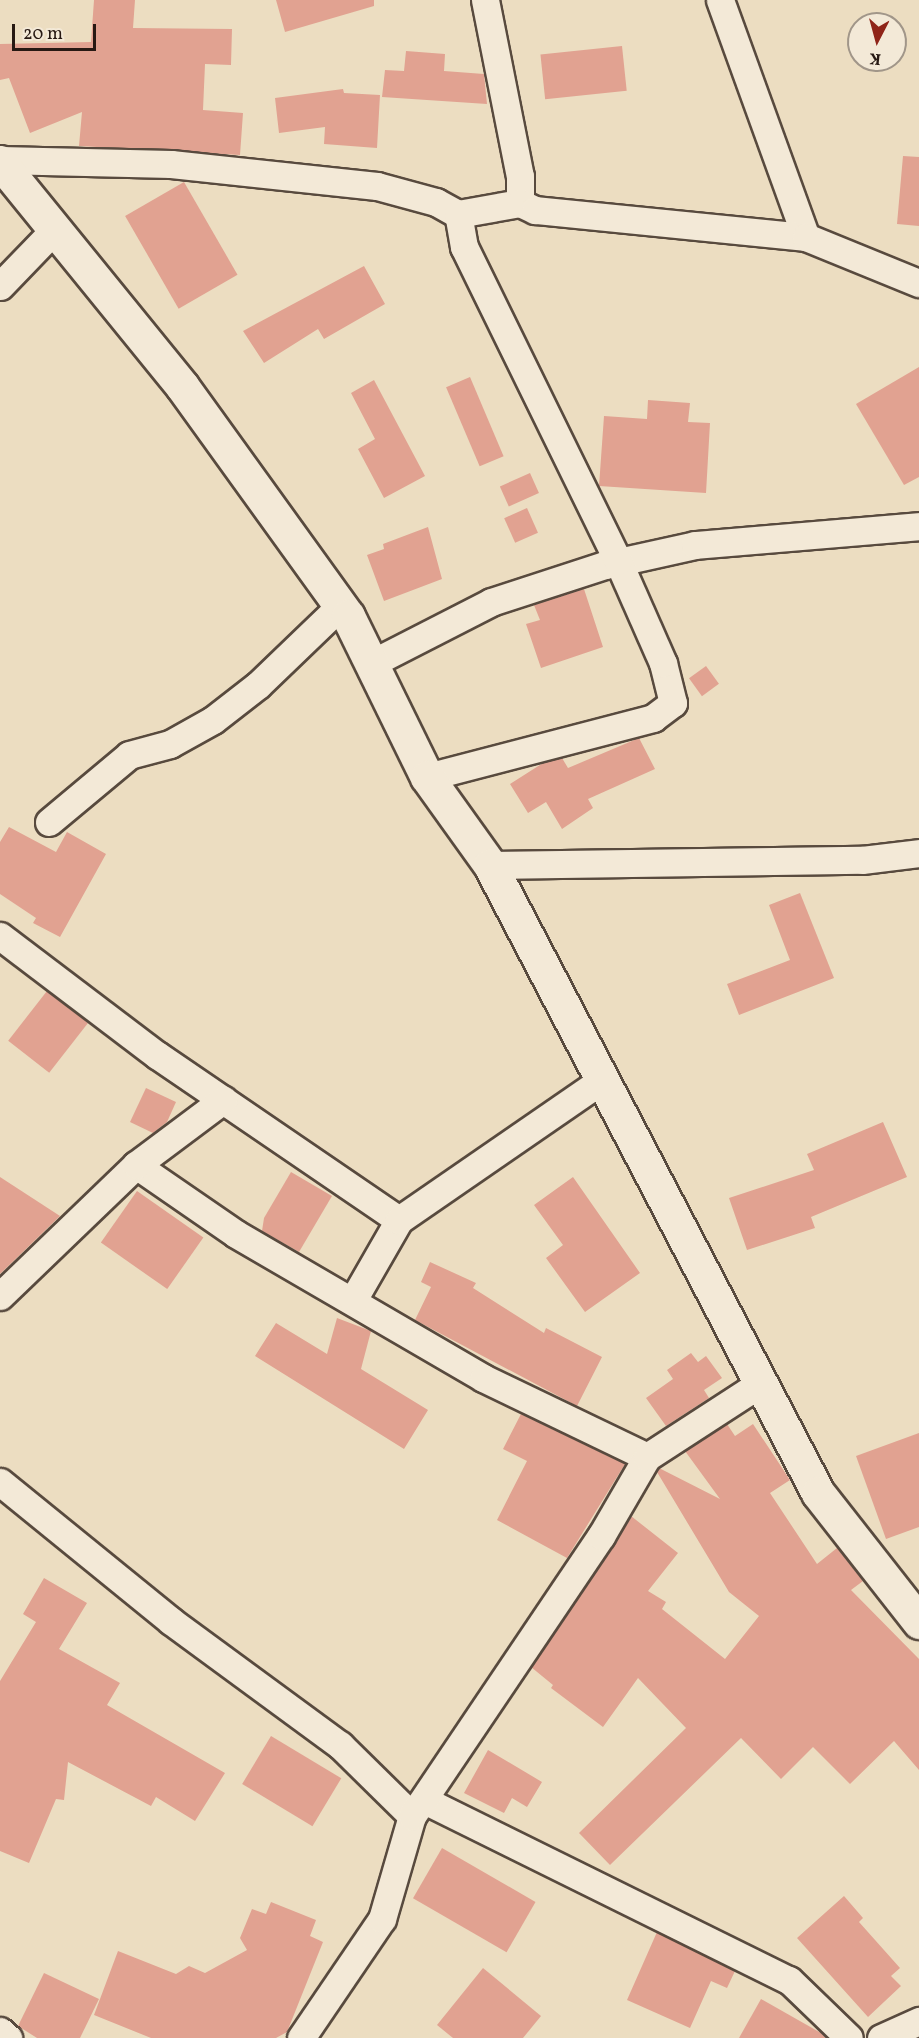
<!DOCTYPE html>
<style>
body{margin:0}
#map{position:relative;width:919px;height:2038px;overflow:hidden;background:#ecddc1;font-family:Vollkorn,serif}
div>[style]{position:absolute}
.building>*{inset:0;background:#e1a291;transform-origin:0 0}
.roads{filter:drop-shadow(2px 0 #584a3e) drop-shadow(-2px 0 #584a3e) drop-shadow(0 2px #584a3e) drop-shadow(0 -2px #584a3e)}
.minor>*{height:27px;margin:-13.5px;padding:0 13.5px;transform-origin:13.5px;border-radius:13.5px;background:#f3e9d7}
.tertiary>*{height:33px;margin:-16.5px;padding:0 16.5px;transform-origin:16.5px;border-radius:16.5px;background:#f3e9d7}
span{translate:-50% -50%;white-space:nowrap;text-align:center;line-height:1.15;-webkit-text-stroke:4.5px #f3e9d7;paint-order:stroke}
.north{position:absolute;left:847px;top:12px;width:60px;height:60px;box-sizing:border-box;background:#f3e9d7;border:2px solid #a19689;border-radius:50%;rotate:186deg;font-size:16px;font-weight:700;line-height:24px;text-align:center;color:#271913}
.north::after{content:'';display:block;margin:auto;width:21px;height:27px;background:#8f2418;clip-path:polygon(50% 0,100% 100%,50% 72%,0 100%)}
.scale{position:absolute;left:12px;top:24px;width:84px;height:27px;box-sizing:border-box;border:3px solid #271913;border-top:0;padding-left:8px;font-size:18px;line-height:21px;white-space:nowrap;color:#271913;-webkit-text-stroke:4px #f3e9d7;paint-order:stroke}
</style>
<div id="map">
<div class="building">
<i style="clip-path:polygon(94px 0,135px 0,133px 28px,232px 29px,231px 65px,205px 64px,203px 110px,243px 113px,240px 155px,79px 146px,82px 112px,30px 133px,9px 78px,0 80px,0 44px,91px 42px)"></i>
<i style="clip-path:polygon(276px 0,374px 0,374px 6px,285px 32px)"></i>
<i style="left:622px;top:46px;width:45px;height:82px;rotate:84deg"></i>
<i style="clip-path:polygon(406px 51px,445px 54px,444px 71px,484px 74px,487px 104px,382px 97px,385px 70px,404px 71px)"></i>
<i style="clip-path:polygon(343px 89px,344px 93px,380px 95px,377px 148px,324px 144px,325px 127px,279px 133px,275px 98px)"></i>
<i style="clip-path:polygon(903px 156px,919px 157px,919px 226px,897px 224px)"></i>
<i style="left:184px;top:182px;width:107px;height:68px;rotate:60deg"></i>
<i style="clip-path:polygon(364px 266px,385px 304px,324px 339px,318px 329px,264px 363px,243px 331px)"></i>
<i style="clip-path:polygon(919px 367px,919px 477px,904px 485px,856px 404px)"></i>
<i style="left:470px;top:377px;width:86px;height:26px;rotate:67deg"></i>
<i style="clip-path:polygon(374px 380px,425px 476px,384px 498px,358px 449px,375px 439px,351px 393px)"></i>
<i style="clip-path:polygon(648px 400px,690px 403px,688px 422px,710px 423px,706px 493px,599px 486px,604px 416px,647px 419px)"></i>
<i style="left:530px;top:473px;width:22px;height:33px;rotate:66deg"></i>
<i style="left:527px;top:508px;width:27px;height:25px;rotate:66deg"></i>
<i style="clip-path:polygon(428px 527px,442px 579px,384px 601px,367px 555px,384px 549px,383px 544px)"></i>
<i style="clip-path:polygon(584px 589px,603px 647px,541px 668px,526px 624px,540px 620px,534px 605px)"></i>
<i style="left:706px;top:666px;width:22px;height:21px;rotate:54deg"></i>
<i style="clip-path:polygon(639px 738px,655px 769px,588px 799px,593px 808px,562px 829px,546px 802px,528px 813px,510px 784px,543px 763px,562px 758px,568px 768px)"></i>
<i style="clip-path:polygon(9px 827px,56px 852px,67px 832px,106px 854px,60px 937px,33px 923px,36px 918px,0 894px,0 842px)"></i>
<i style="clip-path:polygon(800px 893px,834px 978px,739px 1015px,727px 984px,790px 960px,769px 905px)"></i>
<i style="left:47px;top:991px;width:52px;height:63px;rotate:38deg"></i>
<i style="clip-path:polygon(146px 1088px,176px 1102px,167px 1122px,153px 1133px,130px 1122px)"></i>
<i style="clip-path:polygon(883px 1122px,907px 1177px,811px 1217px,815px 1228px,747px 1250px,729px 1198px,814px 1170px,807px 1154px)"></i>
<i style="clip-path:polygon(291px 1172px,332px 1196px,299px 1252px,262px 1231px,264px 1218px)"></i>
<i style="clip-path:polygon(0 1177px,60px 1216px,0 1274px)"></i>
<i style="clip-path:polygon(573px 1177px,640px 1273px,585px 1312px,546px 1258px,563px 1245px,534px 1205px)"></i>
<i style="left:137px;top:1191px;width:81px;height:63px;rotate:35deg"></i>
<i style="clip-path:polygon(430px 1262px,476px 1283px,473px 1288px,544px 1333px,546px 1328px,602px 1357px,577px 1406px,415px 1320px,431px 1287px,421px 1282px)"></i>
<i style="clip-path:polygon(337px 1318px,371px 1331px,361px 1369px,428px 1410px,404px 1449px,255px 1356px,276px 1323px,327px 1354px)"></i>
<i style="clip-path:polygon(691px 1353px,698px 1362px,706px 1356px,722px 1378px,704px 1390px,709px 1398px,666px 1426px,646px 1398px,673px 1379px,667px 1370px)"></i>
<i style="clip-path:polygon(521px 1414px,625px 1464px,567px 1558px,497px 1520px,527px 1461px,503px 1449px)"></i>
<i style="clip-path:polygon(727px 1424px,735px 1436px,753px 1424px,790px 1480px,770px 1493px,817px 1564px,837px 1548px,863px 1581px,851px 1590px,919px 1659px,919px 1770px,894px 1741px,850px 1784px,813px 1747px,781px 1779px,741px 1738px,610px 1865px,579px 1833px,686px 1728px,638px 1678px,603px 1727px,551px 1688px,553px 1685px,531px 1667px,631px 1516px,678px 1553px,648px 1591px,666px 1602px,662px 1609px,725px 1659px,759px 1616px,729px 1592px,657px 1472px,659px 1468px,720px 1499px,685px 1451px)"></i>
<i style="clip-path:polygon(919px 1433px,919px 1527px,886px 1539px,856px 1456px)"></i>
<i style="clip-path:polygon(44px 1578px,87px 1603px,59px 1649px,120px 1683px,107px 1705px,225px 1773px,195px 1821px,156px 1797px,151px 1806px,68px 1762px,64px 1800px,56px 1799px,29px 1863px,0 1851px,0 1681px,36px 1622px,23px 1614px)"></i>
<i style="left:271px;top:1736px;width:82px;height:56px;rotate:31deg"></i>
<i style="clip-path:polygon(488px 1750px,542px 1782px,527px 1807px,512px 1798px,504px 1813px,464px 1793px)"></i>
<i style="left:442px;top:1848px;width:108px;height:58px;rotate:30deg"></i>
<i style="clip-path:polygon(844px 1896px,863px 1918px,859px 1922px,900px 1968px,891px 1976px,901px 1986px,868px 2017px,797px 1938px)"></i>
<i style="clip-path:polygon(271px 1902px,316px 1920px,310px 1936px,323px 1942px,287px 2032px,276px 2038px,151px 2038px,94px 2015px,118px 1951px,176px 1974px,189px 1966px,205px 1973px,247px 1950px,240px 1938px,252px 1909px,266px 1914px)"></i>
<i style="clip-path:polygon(657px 1932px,735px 1971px,727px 1988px,711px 1981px,690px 2028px,627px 2000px)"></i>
<i style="clip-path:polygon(483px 1968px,541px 2016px,523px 2038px,453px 2038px,437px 2025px)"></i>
<i style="clip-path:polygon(44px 1973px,99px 1999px,80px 2038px,37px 2038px,18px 2026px)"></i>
<i style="clip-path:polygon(761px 1999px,821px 2033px,826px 2038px,739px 2038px)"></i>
</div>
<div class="roads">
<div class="minor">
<i style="left:485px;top:0;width:179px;rotate:78.8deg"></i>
<i style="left:520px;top:176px;width:27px;rotate:90deg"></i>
<i style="left:720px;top:0;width:252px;rotate:70.1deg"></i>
<i style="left:0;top:160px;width:171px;rotate:1.3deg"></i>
<i style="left:171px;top:164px;width:207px;rotate:6.1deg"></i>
<i style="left:377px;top:186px;width:61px;rotate:15.2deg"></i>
<i style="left:436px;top:202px;width:25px;rotate:29deg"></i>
<i style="left:458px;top:214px;width:63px;rotate:-10.1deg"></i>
<i style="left:520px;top:203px;width:17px;rotate:25deg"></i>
<i style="left:535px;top:210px;width:272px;rotate:5.7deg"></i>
<i style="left:806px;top:237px;width:122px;rotate:22.2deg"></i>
<i style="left:0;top:286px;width:79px;rotate:-46deg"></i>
<i style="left:374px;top:662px;width:131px;rotate:-27.1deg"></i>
<i style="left:491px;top:602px;width:120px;rotate:-18deg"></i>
<i style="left:605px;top:565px;width:92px;rotate:-12.5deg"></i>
<i style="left:695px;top:545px;width:225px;rotate:-4.8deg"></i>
<i style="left:427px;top:777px;width:234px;rotate:-14.6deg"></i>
<i style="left:653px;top:718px;width:25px;rotate:-37deg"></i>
<i style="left:673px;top:703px;width:41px;rotate:-104deg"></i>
<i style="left:663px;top:663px;width:111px;rotate:-113.8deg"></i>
<i style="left:618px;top:561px;width:350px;rotate:-116.1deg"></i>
<i style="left:464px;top:247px;width:34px;rotate:-100deg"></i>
<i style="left:49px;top:822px;width:104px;rotate:-39.9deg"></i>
<i style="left:129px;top:755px;width:42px;rotate:-15deg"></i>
<i style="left:170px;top:744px;width:49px;rotate:-29.2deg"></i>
<i style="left:213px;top:720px;width:57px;rotate:-37.9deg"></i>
<i style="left:258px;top:685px;width:114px;rotate:-43.9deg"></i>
<i style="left:490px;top:865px;width:372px;rotate:-0.8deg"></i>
<i style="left:862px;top:860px;width:57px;rotate:-7deg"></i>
<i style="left:0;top:936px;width:197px;rotate:37.2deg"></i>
<i style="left:157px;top:1055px;width:293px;rotate:34.3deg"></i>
<i style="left:136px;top:1165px;width:121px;rotate:34.6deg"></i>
<i style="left:236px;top:1234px;width:286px;rotate:30.2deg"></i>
<i style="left:483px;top:1378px;width:182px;rotate:25.7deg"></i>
<i style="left:0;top:1296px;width:189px;rotate:-43.9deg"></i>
<i style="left:136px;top:1165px;width:109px;rotate:-36.8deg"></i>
<i style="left:353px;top:1300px;width:92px;rotate:-60.1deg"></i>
<i style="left:399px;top:1220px;width:247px;rotate:-34.6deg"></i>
<i style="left:0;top:1482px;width:220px;rotate:39.1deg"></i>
<i style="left:171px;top:1621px;width:210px;rotate:36.3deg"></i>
<i style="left:340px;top:1745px;width:101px;rotate:44.6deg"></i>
<i style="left:424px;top:1800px;width:407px;rotate:26.3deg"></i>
<i style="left:789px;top:1980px;width:83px;rotate:44deg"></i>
<i style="left:0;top:2031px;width:11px;rotate:41deg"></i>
<i style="left:301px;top:2038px;width:144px;rotate:-55.8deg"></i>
<i style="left:382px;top:1919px;width:107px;rotate:-73.8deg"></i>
<i style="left:412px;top:1816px;width:338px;rotate:-56deg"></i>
<i style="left:601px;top:1536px;width:91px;rotate:-59.8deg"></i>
<i style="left:647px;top:1457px;width:136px;rotate:-33deg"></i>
<i style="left:881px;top:2038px;width:42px;rotate:-24.1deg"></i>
</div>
<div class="tertiary">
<i style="left:0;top:162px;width:289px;rotate:50.9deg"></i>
<i style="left:182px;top:386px;width:284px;rotate:54.2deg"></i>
<i style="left:348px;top:616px;width:179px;rotate:63.9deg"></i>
<i style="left:427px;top:777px;width:108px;rotate:54.4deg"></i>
<i style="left:490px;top:865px;width:708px;rotate:62.42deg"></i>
<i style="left:818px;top:1493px;width:164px;rotate:51.9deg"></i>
</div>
</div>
<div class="north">K</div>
<div class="scale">20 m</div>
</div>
